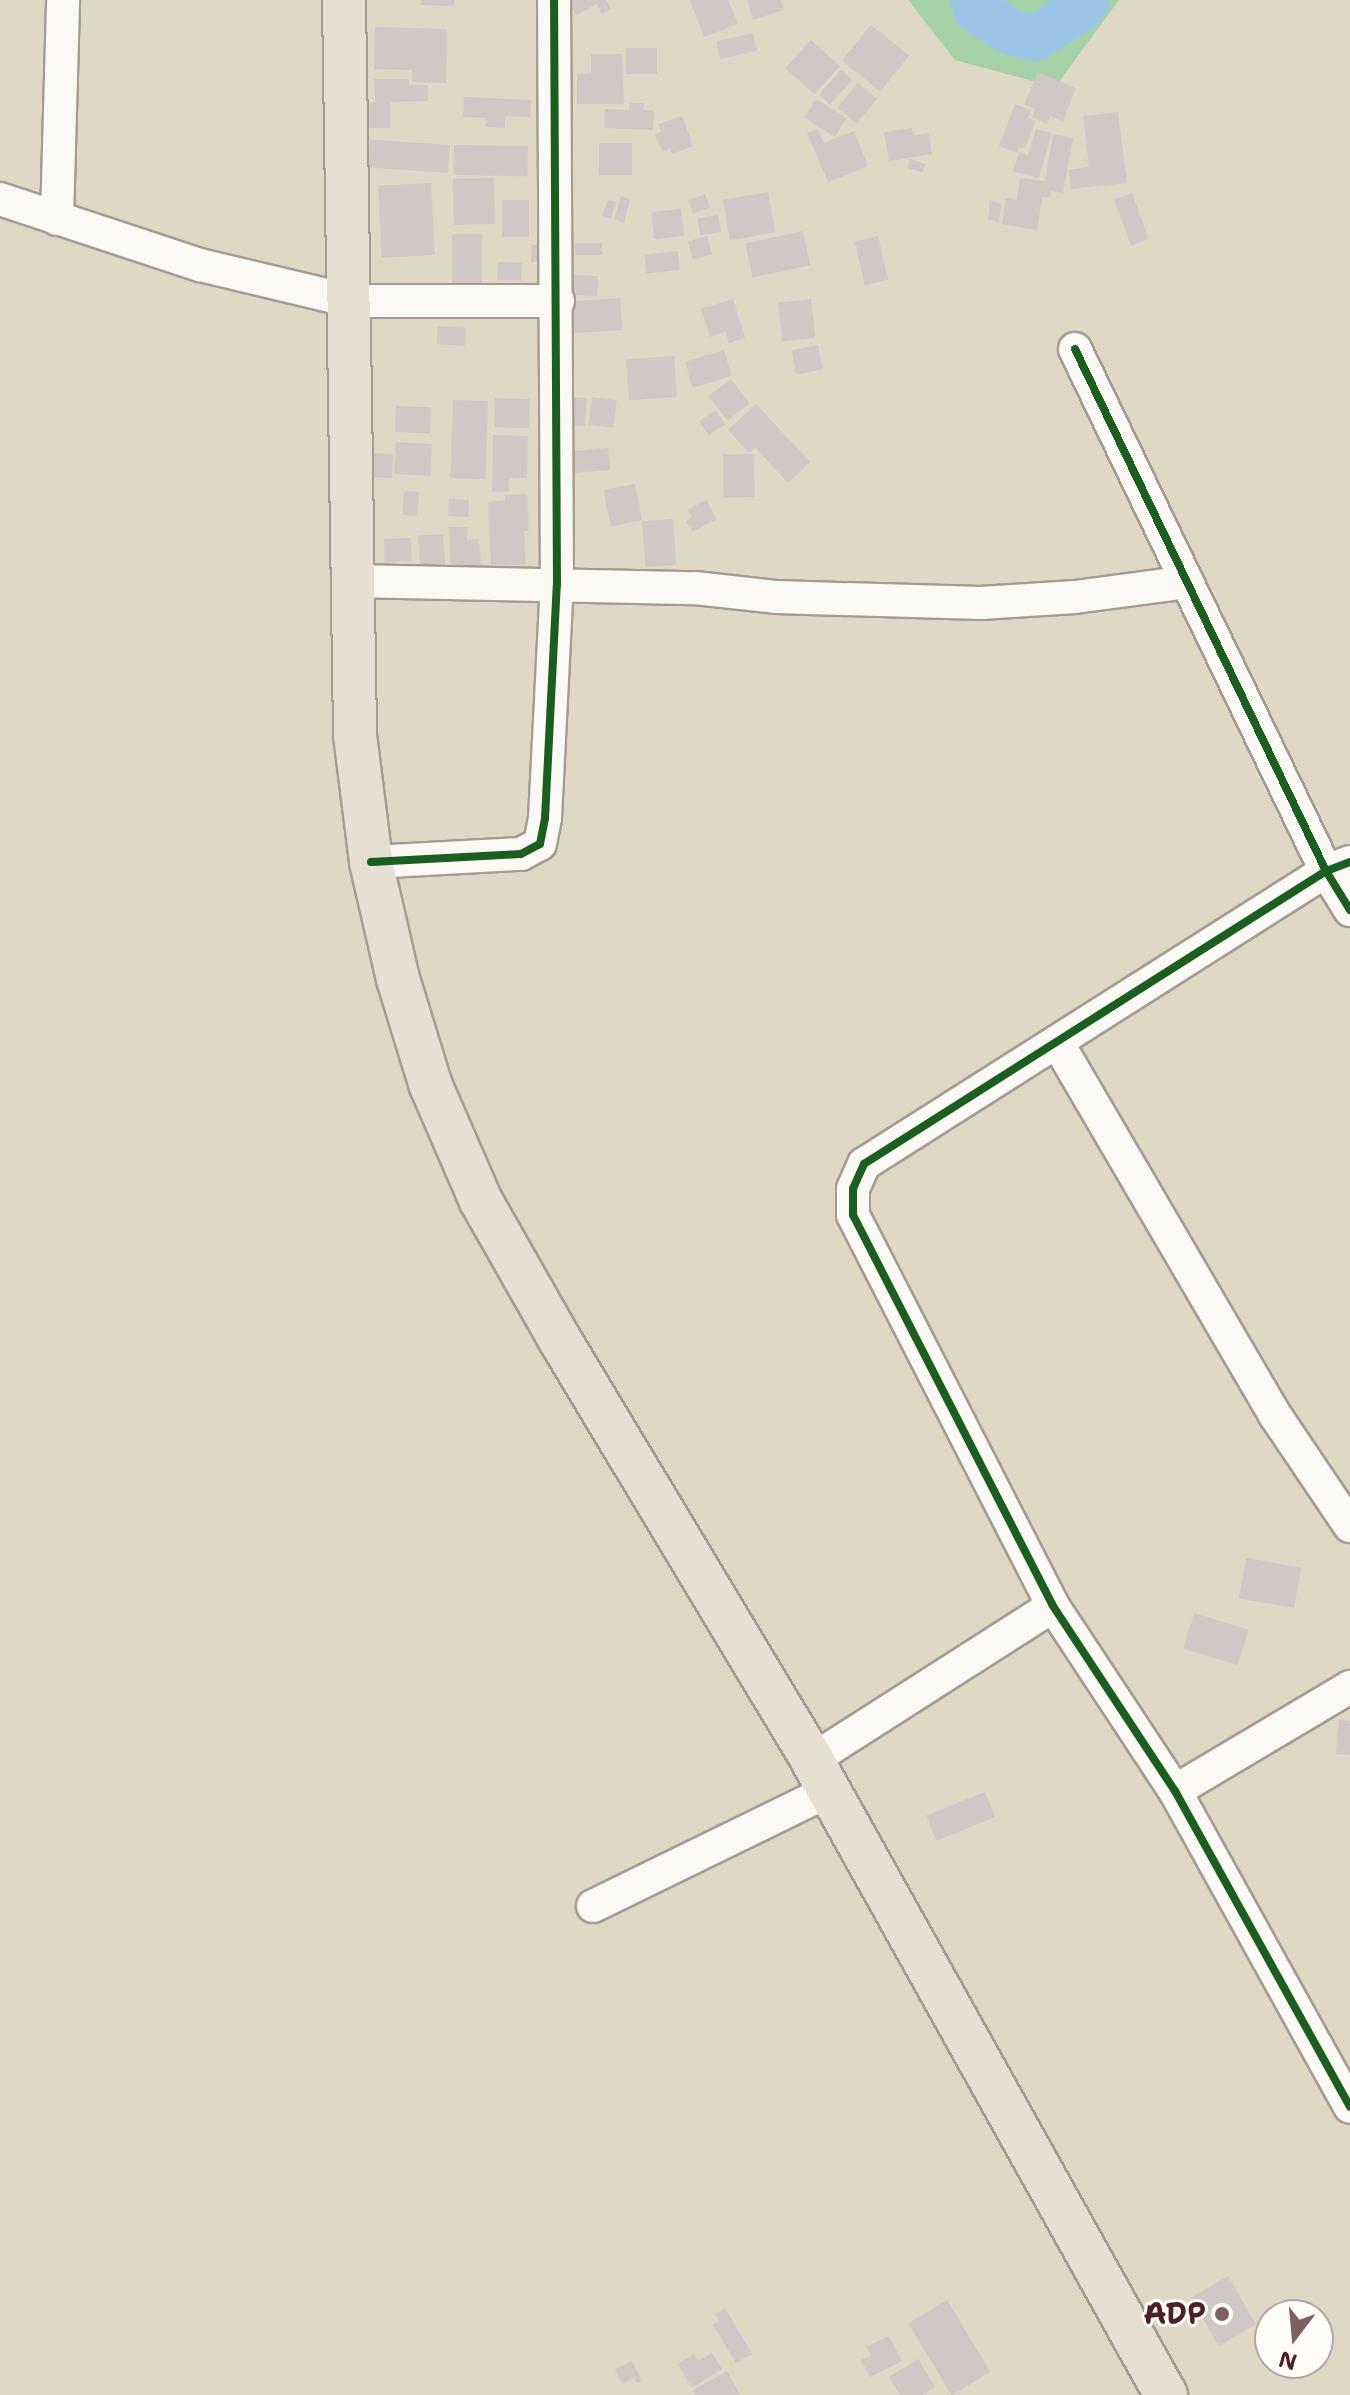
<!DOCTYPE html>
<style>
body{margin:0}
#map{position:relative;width:1350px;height:2395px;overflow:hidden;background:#ded8c4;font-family:"Shantell Sans",sans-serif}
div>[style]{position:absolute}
.green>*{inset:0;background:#a4d1a7}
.river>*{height:46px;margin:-23px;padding:0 23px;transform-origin:23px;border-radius:23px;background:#9cc5e5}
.building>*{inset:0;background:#d1c7c7;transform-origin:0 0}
.roads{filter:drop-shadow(2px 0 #a49c92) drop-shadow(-2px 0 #a49c92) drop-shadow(0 2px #a49c92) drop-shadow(0 -2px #a49c92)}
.minor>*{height:32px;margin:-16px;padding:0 16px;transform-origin:16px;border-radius:16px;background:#faf9f6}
.major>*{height:42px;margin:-21px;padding:0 21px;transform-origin:21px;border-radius:21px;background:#e6e0d2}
.cycleway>*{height:8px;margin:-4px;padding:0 4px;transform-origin:4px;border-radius:4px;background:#1b5e20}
.dots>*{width:22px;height:22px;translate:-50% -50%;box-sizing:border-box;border:4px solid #fdfcf7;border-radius:50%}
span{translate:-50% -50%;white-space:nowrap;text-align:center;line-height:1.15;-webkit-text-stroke:6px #fdfcf7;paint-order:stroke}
.poi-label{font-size:30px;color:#4a1f2b;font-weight:700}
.right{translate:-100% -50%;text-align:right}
.north{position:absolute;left:1254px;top:2299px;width:80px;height:80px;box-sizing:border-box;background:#fdfcf7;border:2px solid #b5a4a5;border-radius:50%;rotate:196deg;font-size:22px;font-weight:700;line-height:32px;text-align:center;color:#4a1f2b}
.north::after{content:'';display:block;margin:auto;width:28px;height:36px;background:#7e6061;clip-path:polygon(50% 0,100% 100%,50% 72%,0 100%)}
</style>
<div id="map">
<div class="green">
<i style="clip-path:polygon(908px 0,1119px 0,1055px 87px,955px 60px)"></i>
</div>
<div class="river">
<i style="left:973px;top:0;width:12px;rotate:70deg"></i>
<i style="left:977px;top:11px;width:42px;rotate:31.4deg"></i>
<i style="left:1013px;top:33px;width:23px;rotate:13deg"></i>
<i style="left:1035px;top:38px;width:54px;rotate:-32.8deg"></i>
<i style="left:1080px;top:9px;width:11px;rotate:-52deg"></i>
</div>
<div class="building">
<i style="clip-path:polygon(421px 0,455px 0,455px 6px,420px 5px)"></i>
<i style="clip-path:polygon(568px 0,606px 0,611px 9px,602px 14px,597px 4px,576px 15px)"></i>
<i style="clip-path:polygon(690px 0,728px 0,738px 24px,704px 37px)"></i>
<i style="clip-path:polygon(747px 0,781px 0,784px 10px,753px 20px)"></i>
<i style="left:871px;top:25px;width:49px;height:46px;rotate:39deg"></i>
<i style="clip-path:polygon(375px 27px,447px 29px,446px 83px,412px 82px,412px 70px,374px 69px)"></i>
<i style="left:753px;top:33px;width:18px;height:38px;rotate:77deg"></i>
<i style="left:811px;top:40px;width:39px;height:38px;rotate:42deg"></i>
<i style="left:626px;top:48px;width:31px;height:26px"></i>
<i style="clip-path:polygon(591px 54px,622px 54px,624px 104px,577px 104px,577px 74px,591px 73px)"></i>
<i style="left:841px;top:70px;width:15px;height:33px;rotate:42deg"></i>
<i style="clip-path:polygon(1038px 72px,1076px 88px,1063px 121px,1050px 116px,1047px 124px,1032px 117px,1035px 109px,1024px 105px)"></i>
<i style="clip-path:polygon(374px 79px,409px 79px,409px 85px,428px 85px,428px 101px,390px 102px,390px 128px,364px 128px,364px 102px,375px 102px)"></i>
<i style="left:858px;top:83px;width:25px;height:32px;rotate:40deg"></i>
<i style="clip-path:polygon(464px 97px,531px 100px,530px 117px,505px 116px,505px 128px,486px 127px,486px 118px,463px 117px)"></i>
<i style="left:816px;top:99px;width:36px;height:22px;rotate:32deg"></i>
<i style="clip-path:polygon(630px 103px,644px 103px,643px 110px,654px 111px,653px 130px,605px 128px,605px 109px,629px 110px)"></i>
<i style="clip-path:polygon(1015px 104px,1031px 110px,1028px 118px,1035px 121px,1025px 149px,1019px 147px,1017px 153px,999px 146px)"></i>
<i style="clip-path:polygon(1118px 112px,1127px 183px,1071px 189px,1069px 170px,1089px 167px,1083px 116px)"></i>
<i style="clip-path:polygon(682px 116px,693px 146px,672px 154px,670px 148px,662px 152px,655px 134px,661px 132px,659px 124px)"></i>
<i style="clip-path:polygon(912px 128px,913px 136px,929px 133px,932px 154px,889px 161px,884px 132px)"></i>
<i style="clip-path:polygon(818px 129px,824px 143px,854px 131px,868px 166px,828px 182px,807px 133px)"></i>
<i style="clip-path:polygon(1036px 129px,1052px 133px,1039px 178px,1013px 171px,1019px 152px,1028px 155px)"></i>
<i style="clip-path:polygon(1053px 134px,1073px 138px,1063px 193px,1051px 191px,1050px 198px,1042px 197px,1037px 230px,1002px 224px,1006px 198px,1017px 200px,1020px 178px,1045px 181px)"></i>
<i style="left:599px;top:143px;width:33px;height:32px"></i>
<i style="left:450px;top:145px;width:28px;height:80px;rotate:94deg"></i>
<i style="left:454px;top:145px;width:74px;height:30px;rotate:1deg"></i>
<i style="left:910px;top:159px;width:16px;height:9px;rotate:18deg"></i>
<i style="left:494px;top:178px;width:46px;height:41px;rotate:89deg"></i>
<i style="left:431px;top:183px;width:72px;height:53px;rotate:87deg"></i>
<i style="left:768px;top:192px;width:41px;height:46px;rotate:80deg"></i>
<i style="left:1132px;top:193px;width:49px;height:19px;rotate:70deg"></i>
<i style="left:705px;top:194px;width:14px;height:18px;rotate:69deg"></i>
<i style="clip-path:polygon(621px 196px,630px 199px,624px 223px,614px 219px)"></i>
<i style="left:502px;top:200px;width:27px;height:37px"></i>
<i style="clip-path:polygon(608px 200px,616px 202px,611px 219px,602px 216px)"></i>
<i style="clip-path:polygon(990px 200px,1001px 204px,999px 223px,988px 219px)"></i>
<i style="left:681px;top:209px;width:27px;height:30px;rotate:84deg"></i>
<i style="left:718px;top:215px;width:17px;height:21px;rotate:80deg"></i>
<i style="left:803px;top:231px;width:35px;height:59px;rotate:78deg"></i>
<i style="left:452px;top:234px;width:30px;height:54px"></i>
<i style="left:707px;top:236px;width:19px;height:20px;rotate:74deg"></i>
<i style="left:878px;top:236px;width:45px;height:24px;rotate:77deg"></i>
<i style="left:602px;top:243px;width:12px;height:27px;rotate:90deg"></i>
<i style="left:531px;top:245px;width:11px;height:17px"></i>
<i style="left:678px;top:251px;width:19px;height:34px;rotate:84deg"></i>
<i style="left:498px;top:262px;width:24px;height:18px;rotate:2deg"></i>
<i style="left:570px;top:275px;width:28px;height:20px;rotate:2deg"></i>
<i style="left:620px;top:298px;width:32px;height:49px;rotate:86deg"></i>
<i style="clip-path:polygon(733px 299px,745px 338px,729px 343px,726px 331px,710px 337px,701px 309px)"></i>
<i style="left:811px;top:299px;width:39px;height:33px;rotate:84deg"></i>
<i style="left:438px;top:326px;width:28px;height:18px;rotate:4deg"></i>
<i style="left:818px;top:345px;width:25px;height:27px;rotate:79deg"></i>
<i style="left:724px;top:350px;width:27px;height:41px;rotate:73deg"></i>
<i style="left:674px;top:356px;width:41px;height:48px;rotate:86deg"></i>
<i style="left:731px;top:379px;width:31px;height:28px;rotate:53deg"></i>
<i style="left:571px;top:397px;width:16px;height:28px;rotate:4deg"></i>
<i style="left:592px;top:397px;width:25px;height:28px;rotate:7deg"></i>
<i style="left:495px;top:398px;width:35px;height:29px;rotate:2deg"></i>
<i style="left:453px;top:400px;width:35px;height:78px;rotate:2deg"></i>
<i style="clip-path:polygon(756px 404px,810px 462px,788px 483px,755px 447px,749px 453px,728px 430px)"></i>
<i style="left:396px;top:406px;width:35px;height:26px;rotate:2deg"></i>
<i style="left:716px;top:410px;width:17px;height:20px;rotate:57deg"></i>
<i style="clip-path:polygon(493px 435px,528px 436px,527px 478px,509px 478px,509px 492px,492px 491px)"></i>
<i style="left:396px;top:442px;width:36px;height:32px;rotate:3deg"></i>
<i style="left:608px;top:448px;width:22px;height:36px;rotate:85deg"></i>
<i style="left:374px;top:453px;width:19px;height:24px;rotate:3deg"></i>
<i style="left:754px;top:454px;width:43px;height:31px;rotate:89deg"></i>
<i style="left:635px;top:484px;width:37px;height:32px;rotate:79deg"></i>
<i style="left:404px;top:491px;width:15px;height:24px;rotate:4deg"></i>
<i style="clip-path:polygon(527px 494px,529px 531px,524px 531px,526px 564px,491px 566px,488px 502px,505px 500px,505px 495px)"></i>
<i style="left:449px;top:499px;width:20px;height:17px;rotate:3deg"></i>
<i style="clip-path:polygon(706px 500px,717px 519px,693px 531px,686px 522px,692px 516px,687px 510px)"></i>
<i style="left:673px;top:519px;width:46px;height:31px;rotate:86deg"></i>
<i style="clip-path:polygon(449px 527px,467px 527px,467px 540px,479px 539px,481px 566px,451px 567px)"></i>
<i style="left:443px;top:534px;width:30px;height:25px;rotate:86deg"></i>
<i style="left:411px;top:538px;width:23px;height:27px;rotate:88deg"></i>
<i style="left:1246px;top:1558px;width:56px;height:41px;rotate:10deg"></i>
<i style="left:1194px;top:1613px;width:57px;height:37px;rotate:17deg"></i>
<i style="clip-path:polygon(1339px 1719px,1350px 1721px,1350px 1755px,1336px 1754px)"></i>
<i style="left:985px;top:1792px;width:27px;height:63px;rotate:68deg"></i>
<i style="left:1228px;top:2276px;width:56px;height:43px;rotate:60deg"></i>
<i style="left:947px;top:2300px;width:84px;height:45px;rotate:59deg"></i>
<i style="clip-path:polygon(725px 2308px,752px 2354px,736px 2363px,713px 2325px,719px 2321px,715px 2314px)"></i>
<i style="clip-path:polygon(889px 2336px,902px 2361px,870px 2377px,861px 2360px,871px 2355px,866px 2347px)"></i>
<i style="clip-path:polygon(712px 2353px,722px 2369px,692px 2388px,678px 2364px,694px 2354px,698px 2361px)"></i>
<i style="clip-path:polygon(918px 2359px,935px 2387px,922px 2395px,900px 2395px,889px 2377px)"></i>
<i style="clip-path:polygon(632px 2361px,642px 2381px,637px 2383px,634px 2378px,622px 2384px,615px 2370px)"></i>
<i style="clip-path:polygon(727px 2371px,740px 2395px,696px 2395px,693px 2390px)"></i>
</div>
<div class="roads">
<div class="minor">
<i style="left:0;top:199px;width:211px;rotate:18.3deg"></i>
<i style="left:200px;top:265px;width:155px;rotate:13.4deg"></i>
<i style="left:351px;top:301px;width:207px"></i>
<i style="left:57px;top:219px;width:219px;rotate:-88.4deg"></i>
<i style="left:1075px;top:349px;width:579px;rotate:64.32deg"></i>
<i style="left:1326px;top:871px;width:46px;rotate:58.4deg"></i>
<i style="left:353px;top:581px;width:342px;rotate:1.2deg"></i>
<i style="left:695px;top:588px;width:81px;rotate:6.3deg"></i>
<i style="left:776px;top:597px;width:205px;rotate:1.7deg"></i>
<i style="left:981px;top:603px;width:94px;rotate:-3.7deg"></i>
<i style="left:1075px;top:597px;width:113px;rotate:-7.6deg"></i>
<i style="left:371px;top:862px;width:150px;rotate:-3.1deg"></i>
<i style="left:521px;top:854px;width:21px;rotate:-28deg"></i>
<i style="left:540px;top:844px;width:26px;rotate:-79deg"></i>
<i style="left:545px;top:818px;width:233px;rotate:-87.1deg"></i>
<i style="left:557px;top:585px;width:585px;rotate:-90.29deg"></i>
<i style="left:1350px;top:862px;width:26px;rotate:159deg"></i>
<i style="left:1326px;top:871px;width:547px;rotate:147.62deg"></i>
<i style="left:864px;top:1164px;width:27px;rotate:114deg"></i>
<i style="left:853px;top:1189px;width:26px;rotate:90deg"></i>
<i style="left:853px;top:1215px;width:439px;rotate:62.9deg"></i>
<i style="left:1053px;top:1606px;width:222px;rotate:56.6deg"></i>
<i style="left:1175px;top:1791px;width:361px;rotate:61deg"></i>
<i style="left:1057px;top:1042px;width:432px;rotate:59.7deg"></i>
<i style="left:1275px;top:1415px;width:134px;rotate:56deg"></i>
<i style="left:812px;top:1760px;width:286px;rotate:-32.6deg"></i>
<i style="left:1175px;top:1791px;width:204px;rotate:-30.7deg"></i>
<i style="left:593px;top:1906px;width:263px;rotate:-26deg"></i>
</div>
<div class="major">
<i style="left:344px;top:0;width:735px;rotate:89.14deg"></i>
<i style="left:355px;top:735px;width:128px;rotate:82.8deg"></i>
<i style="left:371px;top:862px;width:120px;rotate:77deg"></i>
<i style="left:398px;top:979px;width:112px;rotate:72.9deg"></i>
<i style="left:431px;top:1086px;width:125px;rotate:66.5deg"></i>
<i style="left:481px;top:1201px;width:160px;rotate:60.4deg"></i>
<i style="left:560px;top:1340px;width:490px;rotate:59deg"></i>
<i style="left:812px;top:1760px;width:727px;rotate:60.86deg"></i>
</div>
</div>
<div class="cycleway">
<i style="left:1075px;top:349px;width:579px;rotate:64.32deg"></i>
<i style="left:1326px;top:871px;width:46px;rotate:58.4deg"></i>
<i style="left:371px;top:862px;width:150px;rotate:-3.1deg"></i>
<i style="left:521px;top:854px;width:21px;rotate:-28deg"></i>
<i style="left:540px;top:844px;width:26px;rotate:-79deg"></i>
<i style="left:545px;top:818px;width:233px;rotate:-87.1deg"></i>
<i style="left:557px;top:585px;width:585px;rotate:-90.29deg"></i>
<i style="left:1350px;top:862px;width:26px;rotate:159deg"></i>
<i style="left:1326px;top:871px;width:547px;rotate:147.62deg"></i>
<i style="left:864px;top:1164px;width:27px;rotate:114deg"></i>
<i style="left:853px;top:1189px;width:26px;rotate:90deg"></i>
<i style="left:853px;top:1215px;width:439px;rotate:62.9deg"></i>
<i style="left:1053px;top:1606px;width:222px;rotate:56.6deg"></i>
<i style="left:1175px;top:1791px;width:361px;rotate:61deg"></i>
</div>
<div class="dots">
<i style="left:1222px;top:2314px;background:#7e6061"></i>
</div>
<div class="poi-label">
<span class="right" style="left:1206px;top:2314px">ADP</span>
</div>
<div class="north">N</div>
</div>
